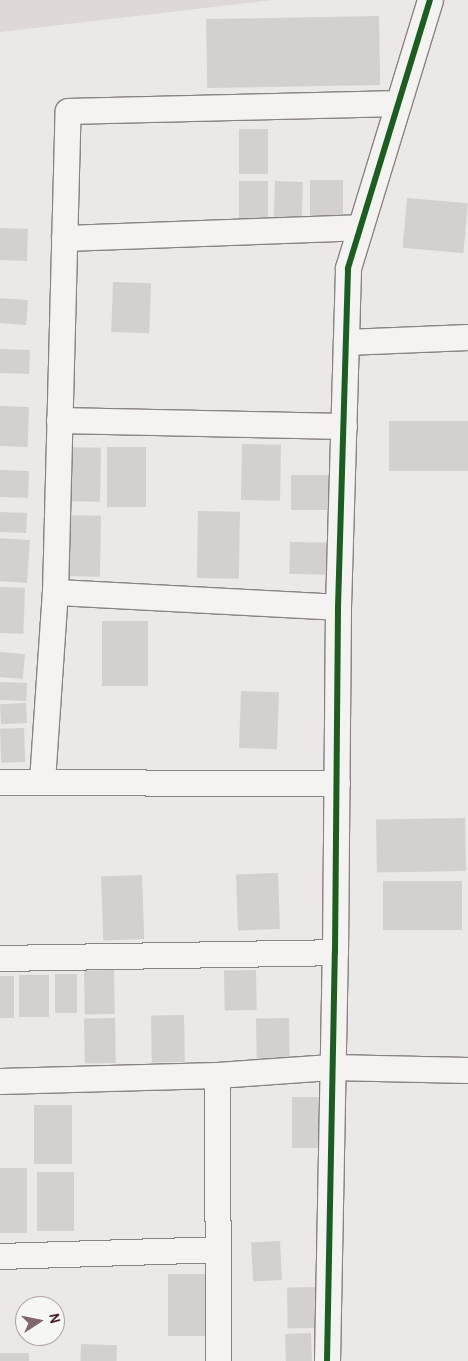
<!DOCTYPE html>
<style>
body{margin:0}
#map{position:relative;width:468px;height:1361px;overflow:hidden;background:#ebe9e7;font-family:Pangolin,sans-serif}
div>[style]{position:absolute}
.green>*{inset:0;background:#ded8d7}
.building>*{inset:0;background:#d3d0cf;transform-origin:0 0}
.roads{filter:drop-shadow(1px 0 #8b8283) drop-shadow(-1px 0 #8b8283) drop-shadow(0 1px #8b8283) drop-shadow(0 -1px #8b8283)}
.street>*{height:25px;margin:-12.5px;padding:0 12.5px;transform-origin:12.5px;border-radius:12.5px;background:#f4f3f1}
.cycleway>*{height:6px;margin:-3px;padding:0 3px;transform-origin:3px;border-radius:3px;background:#1b5e20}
span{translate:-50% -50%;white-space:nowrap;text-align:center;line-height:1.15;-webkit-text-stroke:5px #f6f6f2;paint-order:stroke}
.north{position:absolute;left:15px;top:1296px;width:50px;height:50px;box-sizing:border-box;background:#f6f6f2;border:1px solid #b1a0a2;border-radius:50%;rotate:79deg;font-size:14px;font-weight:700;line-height:20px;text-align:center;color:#4a1f2b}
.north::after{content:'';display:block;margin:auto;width:18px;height:22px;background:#82666d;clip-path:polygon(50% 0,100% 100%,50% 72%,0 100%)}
</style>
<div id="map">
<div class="green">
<i style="clip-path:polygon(0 0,274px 0,0 32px)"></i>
</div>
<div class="building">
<i style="left:379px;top:16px;width:69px;height:173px;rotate:89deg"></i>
<i style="left:239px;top:129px;width:29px;height:45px"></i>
<i style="left:310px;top:180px;width:33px;height:42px"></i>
<i style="left:239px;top:181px;width:29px;height:39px"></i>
<i style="left:275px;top:181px;width:28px;height:39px;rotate:2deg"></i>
<i style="left:407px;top:198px;width:61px;height:50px;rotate:5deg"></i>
<i style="left:0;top:228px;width:28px;height:32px;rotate:2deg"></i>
<i style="left:113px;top:282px;width:38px;height:50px;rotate:2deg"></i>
<i style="left:0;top:298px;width:28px;height:25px;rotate:4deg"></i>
<i style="left:0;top:349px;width:30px;height:24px;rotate:2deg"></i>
<i style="left:0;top:406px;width:29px;height:40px;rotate:2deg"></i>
<i style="left:389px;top:421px;width:79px;height:50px"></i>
<i style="left:242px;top:444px;width:39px;height:56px;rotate:1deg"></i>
<i style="left:62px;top:447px;width:39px;height:54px;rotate:1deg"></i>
<i style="left:107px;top:447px;width:39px;height:60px"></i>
<i style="left:0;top:470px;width:29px;height:27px;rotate:2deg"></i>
<i style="left:291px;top:475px;width:44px;height:35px"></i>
<i style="left:198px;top:511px;width:42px;height:67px;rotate:1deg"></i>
<i style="left:0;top:512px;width:27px;height:20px;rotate:2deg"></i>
<i style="left:61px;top:515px;width:40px;height:61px;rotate:1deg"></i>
<i style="left:0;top:538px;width:30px;height:43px;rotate:4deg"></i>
<i style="left:290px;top:542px;width:43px;height:32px;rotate:1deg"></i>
<i style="left:0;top:587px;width:25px;height:46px;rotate:2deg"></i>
<i style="left:102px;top:621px;width:46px;height:65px"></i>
<i style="left:0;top:652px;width:25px;height:25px;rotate:5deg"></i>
<i style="left:0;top:682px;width:27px;height:18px;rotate:2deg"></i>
<i style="left:241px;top:691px;width:38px;height:57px;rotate:2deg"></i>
<i style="left:26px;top:703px;width:20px;height:26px;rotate:87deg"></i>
<i style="left:24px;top:728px;width:34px;height:24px;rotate:88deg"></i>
<i style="left:465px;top:818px;width:53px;height:89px;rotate:89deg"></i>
<i style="left:278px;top:873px;width:56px;height:42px;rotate:88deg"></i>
<i style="left:142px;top:875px;width:64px;height:41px;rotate:88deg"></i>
<i style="left:462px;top:881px;width:49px;height:79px;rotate:90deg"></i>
<i style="left:114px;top:970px;width:44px;height:30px;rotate:89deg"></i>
<i style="left:256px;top:970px;width:40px;height:32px;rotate:89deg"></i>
<i style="left:55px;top:974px;width:22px;height:39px"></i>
<i style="left:19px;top:975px;width:30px;height:42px"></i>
<i style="left:0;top:976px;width:14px;height:42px"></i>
<i style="left:184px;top:1015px;width:47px;height:33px;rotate:89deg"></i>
<i style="left:115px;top:1018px;width:45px;height:31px;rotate:89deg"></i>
<i style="left:289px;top:1018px;width:45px;height:33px;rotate:89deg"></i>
<i style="left:292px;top:1097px;width:33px;height:51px"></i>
<i style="left:34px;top:1105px;width:38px;height:59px"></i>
<i style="left:0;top:1168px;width:27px;height:65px"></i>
<i style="left:37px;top:1172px;width:37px;height:59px"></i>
<i style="left:280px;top:1241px;width:39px;height:29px;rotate:87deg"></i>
<i style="left:168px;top:1274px;width:42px;height:62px"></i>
<i style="left:318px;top:1287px;width:41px;height:31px;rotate:89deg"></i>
<i style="left:311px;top:1333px;width:28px;height:26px;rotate:88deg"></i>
<i style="left:81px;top:1344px;width:36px;height:17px;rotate:2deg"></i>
<i style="left:0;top:1353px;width:29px;height:8px"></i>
</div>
<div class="roads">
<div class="street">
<i style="left:64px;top:238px;width:296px;rotate:-2.1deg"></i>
<i style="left:346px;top:342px;width:122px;rotate:-2.3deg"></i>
<i style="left:59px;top:420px;width:285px;rotate:1.2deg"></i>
<i style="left:55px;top:592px;width:283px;rotate:3deg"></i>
<i style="left:42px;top:781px;width:189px;rotate:-86.1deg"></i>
<i style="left:55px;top:592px;width:481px;rotate:-88.5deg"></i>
<i style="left:68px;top:111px;width:330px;rotate:-1.4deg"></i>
<i style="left:0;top:782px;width:337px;rotate:0.2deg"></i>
<i style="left:0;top:958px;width:335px;rotate:-1deg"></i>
<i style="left:217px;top:1075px;width:286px;rotate:89.8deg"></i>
<i style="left:0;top:1081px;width:217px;rotate:-1.6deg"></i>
<i style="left:217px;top:1075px;width:114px;rotate:-4deg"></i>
<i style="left:331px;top:1067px;width:137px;rotate:1.3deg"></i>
<i style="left:0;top:1256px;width:218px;rotate:-1.8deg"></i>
<i style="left:327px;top:1361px;width:409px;rotate:-88.9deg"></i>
<i style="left:335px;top:952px;width:345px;rotate:-89.5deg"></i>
<i style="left:338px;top:607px;width:339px;rotate:-88.3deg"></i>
<i style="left:348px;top:268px;width:280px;rotate:-73deg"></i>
</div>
</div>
<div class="cycleway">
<i style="left:327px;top:1361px;width:409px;rotate:-88.9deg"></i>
<i style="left:335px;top:952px;width:345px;rotate:-89.5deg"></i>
<i style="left:338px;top:607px;width:339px;rotate:-88.3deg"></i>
<i style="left:348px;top:268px;width:280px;rotate:-73deg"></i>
</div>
<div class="north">N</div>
</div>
